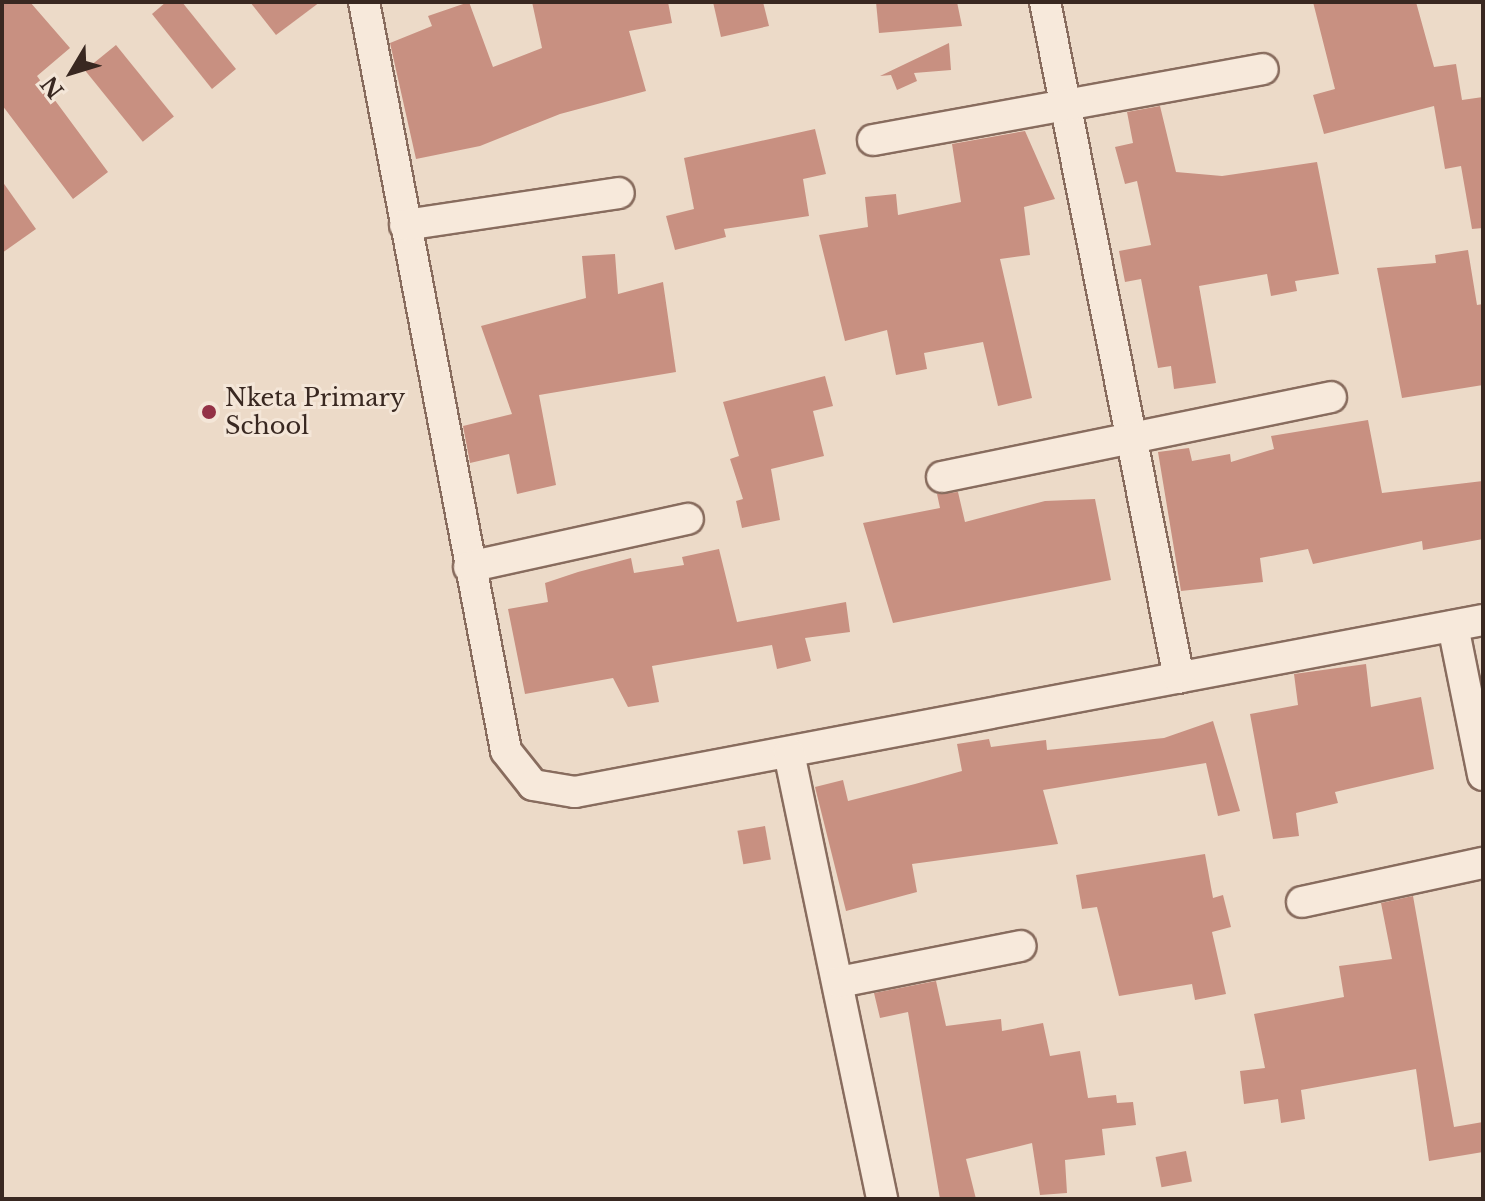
<!DOCTYPE html>
<style>
body{margin:0}
#map{position:relative;width:1485px;height:1201px;overflow:hidden;background:#ecdac8;font-family:"Libre Baskerville",serif}
div>[style]{position:absolute}
.building>*{inset:0;background:#c89081;transform-origin:0 0}
.roads{filter:drop-shadow(2px 0 #886c5e) drop-shadow(-2px 0 #886c5e) drop-shadow(0 2px #886c5e) drop-shadow(0 -2px #886c5e)}
.minor>*{height:30px;margin:-15px;padding:0 15px;transform-origin:15px;border-radius:15px;background:#f7e9db}
.dots>*{width:22px;height:22px;translate:-50% -50%;box-sizing:border-box;border:4px solid #f4e6d8;border-radius:50%}
span{translate:-50% -50%;white-space:nowrap;text-align:center;line-height:1.15;-webkit-text-stroke:6px #f4e6d8;paint-order:stroke}
.poi-label{font-size:24px;color:#392821}
.left{translate:0 -50%;text-align:left}
.frame{position:absolute;inset:0;border:4px solid #392821;pointer-events:none}
.north{position:absolute;left:32px;top:32px;width:80px;height:80px;-webkit-text-stroke:6px #f4e6d8;paint-order:stroke;rotate:232deg;font-size:22px;font-weight:700;line-height:32px;text-align:center;color:#392821}
.north::after{content:'';display:block;margin:auto;width:28px;height:36px;background:#392821;clip-path:polygon(50% 0,100% 100%,50% 72%,0 100%)}
</style>
<div id="map">
<div class="building">
<i style="clip-path:polygon(2px 2px,30px 2px,70px 48px,37px 76px,108px 172px,73px 199px,2px 105px)"></i>
<i style="clip-path:polygon(166px 2px,182px 2px,236px 69px,212px 89px,152px 14px)"></i>
<i style="clip-path:polygon(250px 2px,320px 2px,276px 35px)"></i>
<i style="clip-path:polygon(469px 2px,493px 67px,542px 48px,532px 2px,668px 2px,672px 23px,629px 31px,646px 91px,560px 114px,480px 146px,416px 159px,390px 43px,432px 26px,428px 16px)"></i>
<i style="clip-path:polygon(713px 2px,763px 2px,769px 26px,721px 37px)"></i>
<i style="clip-path:polygon(876px 2px,957px 2px,962px 26px,879px 33px)"></i>
<i style="clip-path:polygon(1313px 2px,1416px 2px,1434px 67px,1456px 64px,1462px 100px,1483px 97px,1483px 228px,1472px 229px,1461px 166px,1445px 169px,1434px 106px,1324px 134px,1313px 95px,1335px 89px)"></i>
<i style="clip-path:polygon(949px 43px,951px 70px,914px 73px,917px 81px,897px 90px,891px 75px,880px 76px)"></i>
<i style="left:116px;top:45px;width:92px;height:40px;rotate:51deg"></i>
<i style="clip-path:polygon(1160px 106px,1176px 172px,1222px 176px,1317px 162px,1339px 274px,1295px 281px,1297px 291px,1271px 296px,1267px 274px,1199px 286px,1216px 383px,1174px 389px,1171px 366px,1158px 368px,1141px 279px,1125px 282px,1119px 251px,1151px 245px,1137px 181px,1125px 184px,1115px 147px,1133px 143px,1127px 112px)"></i>
<i style="clip-path:polygon(815px 129px,826px 174px,803px 179px,809px 216px,724px 229px,726px 237px,675px 250px,666px 216px,694px 209px,684px 158px)"></i>
<i style="clip-path:polygon(1025px 131px,1055px 199px,1024px 207px,1030px 255px,1000px 259px,1032px 398px,998px 406px,983px 342px,924px 353px,927px 369px,896px 375px,887px 330px,845px 341px,819px 235px,868px 227px,865px 197px,896px 194px,898px 215px,961px 202px,952px 144px)"></i>
<i style="clip-path:polygon(2px 181px,36px 229px,2px 253px)"></i>
<i style="clip-path:polygon(1468px 250px,1477px 305px,1483px 304px,1483px 385px,1402px 398px,1377px 268px,1436px 263px,1435px 255px)"></i>
<i style="clip-path:polygon(615px 254px,618px 294px,663px 282px,676px 372px,539px 395px,556px 485px,517px 494px,509px 454px,470px 463px,463px 426px,512px 414px,481px 326px,586px 298px,582px 256px)"></i>
<i style="clip-path:polygon(825px 376px,833px 406px,813px 411px,824px 456px,771px 469px,780px 520px,742px 528px,736px 501px,743px 499px,730px 459px,739px 456px,723px 402px)"></i>
<i style="clip-path:polygon(1368px 420px,1382px 493px,1483px 481px,1483px 539px,1423px 550px,1422px 541px,1313px 564px,1308px 549px,1260px 558px,1263px 582px,1181px 591px,1158px 452px,1189px 448px,1192px 461px,1230px 454px,1231px 462px,1274px 449px,1271px 436px)"></i>
<i style="clip-path:polygon(958px 492px,965px 522px,1045px 501px,1095px 499px,1111px 580px,893px 623px,863px 523px,940px 508px,937px 494px)"></i>
<i style="clip-path:polygon(719px 549px,737px 622px,846px 602px,850px 632px,805px 638px,811px 661px,777px 669px,772px 645px,652px 666px,659px 702px,628px 707px,613px 678px,525px 694px,508px 609px,548px 602px,545px 583px,578px 572px,631px 558px,634px 573px,684px 565px,682px 557px)"></i>
<i style="clip-path:polygon(1366px 664px,1371px 707px,1421px 697px,1434px 769px,1335px 792px,1338px 803px,1296px 813px,1299px 836px,1273px 839px,1250px 714px,1298px 705px,1294px 674px)"></i>
<i style="clip-path:polygon(1213px 721px,1240px 811px,1218px 816px,1206px 763px,1043px 790px,1058px 844px,912px 864px,917px 892px,846px 911px,815px 787px,843px 780px,848px 801px,915px 784px,962px 771px,957px 744px,989px 739px,991px 747px,1046px 740px,1047px 750px,1164px 738px)"></i>
<i style="left:765px;top:826px;width:34px;height:28px;rotate:80deg"></i>
<i style="clip-path:polygon(1205px 854px,1213px 898px,1223px 895px,1231px 927px,1212px 932px,1226px 994px,1195px 1000px,1192px 984px,1119px 996px,1097px 907px,1082px 909px,1076px 875px)"></i>
<i style="clip-path:polygon(1413px 896px,1454px 1127px,1483px 1122px,1483px 1152px,1429px 1161px,1416px 1069px,1301px 1090px,1305px 1119px,1281px 1123px,1278px 1099px,1244px 1104px,1240px 1071px,1265px 1068px,1254px 1014px,1344px 997px,1339px 966px,1392px 959px,1381px 903px)"></i>
<i style="clip-path:polygon(936px 981px,946px 1026px,1001px 1019px,1002px 1031px,1043px 1023px,1050px 1056px,1080px 1051px,1088px 1098px,1116px 1095px,1117px 1103px,1133px 1102px,1136px 1125px,1102px 1129px,1105px 1155px,1065px 1160px,1067px 1193px,1040px 1195px,1032px 1143px,966px 1159px,976px 1199px,940px 1199px,908px 1012px,880px 1018px,874px 993px)"></i>
<i style="left:1186px;top:1151px;width:31px;height:31px;rotate:79deg"></i>
</div>
<div class="roads">
<div class="minor">
<i style="left:364px;top:2px;width:762px;rotate:79.26deg"></i>
<i style="left:506px;top:751px;width:43px;rotate:51.5deg"></i>
<i style="left:533px;top:785px;width:43px;rotate:9.5deg"></i>
<i style="left:575px;top:792px;width:924px;rotate:-10.73deg"></i>
<i style="left:1045px;top:2px;width:689px;rotate:78.79deg"></i>
<i style="left:873px;top:140px;width:396px;rotate:-10.3deg"></i>
<i style="left:405px;top:225px;width:216px;rotate:-8.5deg"></i>
<i style="left:942px;top:477px;width:397px;rotate:-11.6deg"></i>
<i style="left:469px;top:567px;width:224px;rotate:-12.4deg"></i>
<i style="left:1453px;top:626px;width:152px;rotate:78.6deg"></i>
<i style="left:789px;top:753px;width:456px;rotate:78.2deg"></i>
<i style="left:1302px;top:902px;width:185px;rotate:-12.2deg"></i>
<i style="left:839px;top:982px;width:185px;rotate:-11.2deg"></i>
</div>
</div>
<div class="dots">
<i style="left:209px;top:412px;background:#933146"></i>
</div>
<div class="poi-label">
<span class="left" style="left:225px;top:412px">Nketa Primary<br>School</span>
</div>
<div class="frame"></div>
<div class="north">N</div>
</div>
